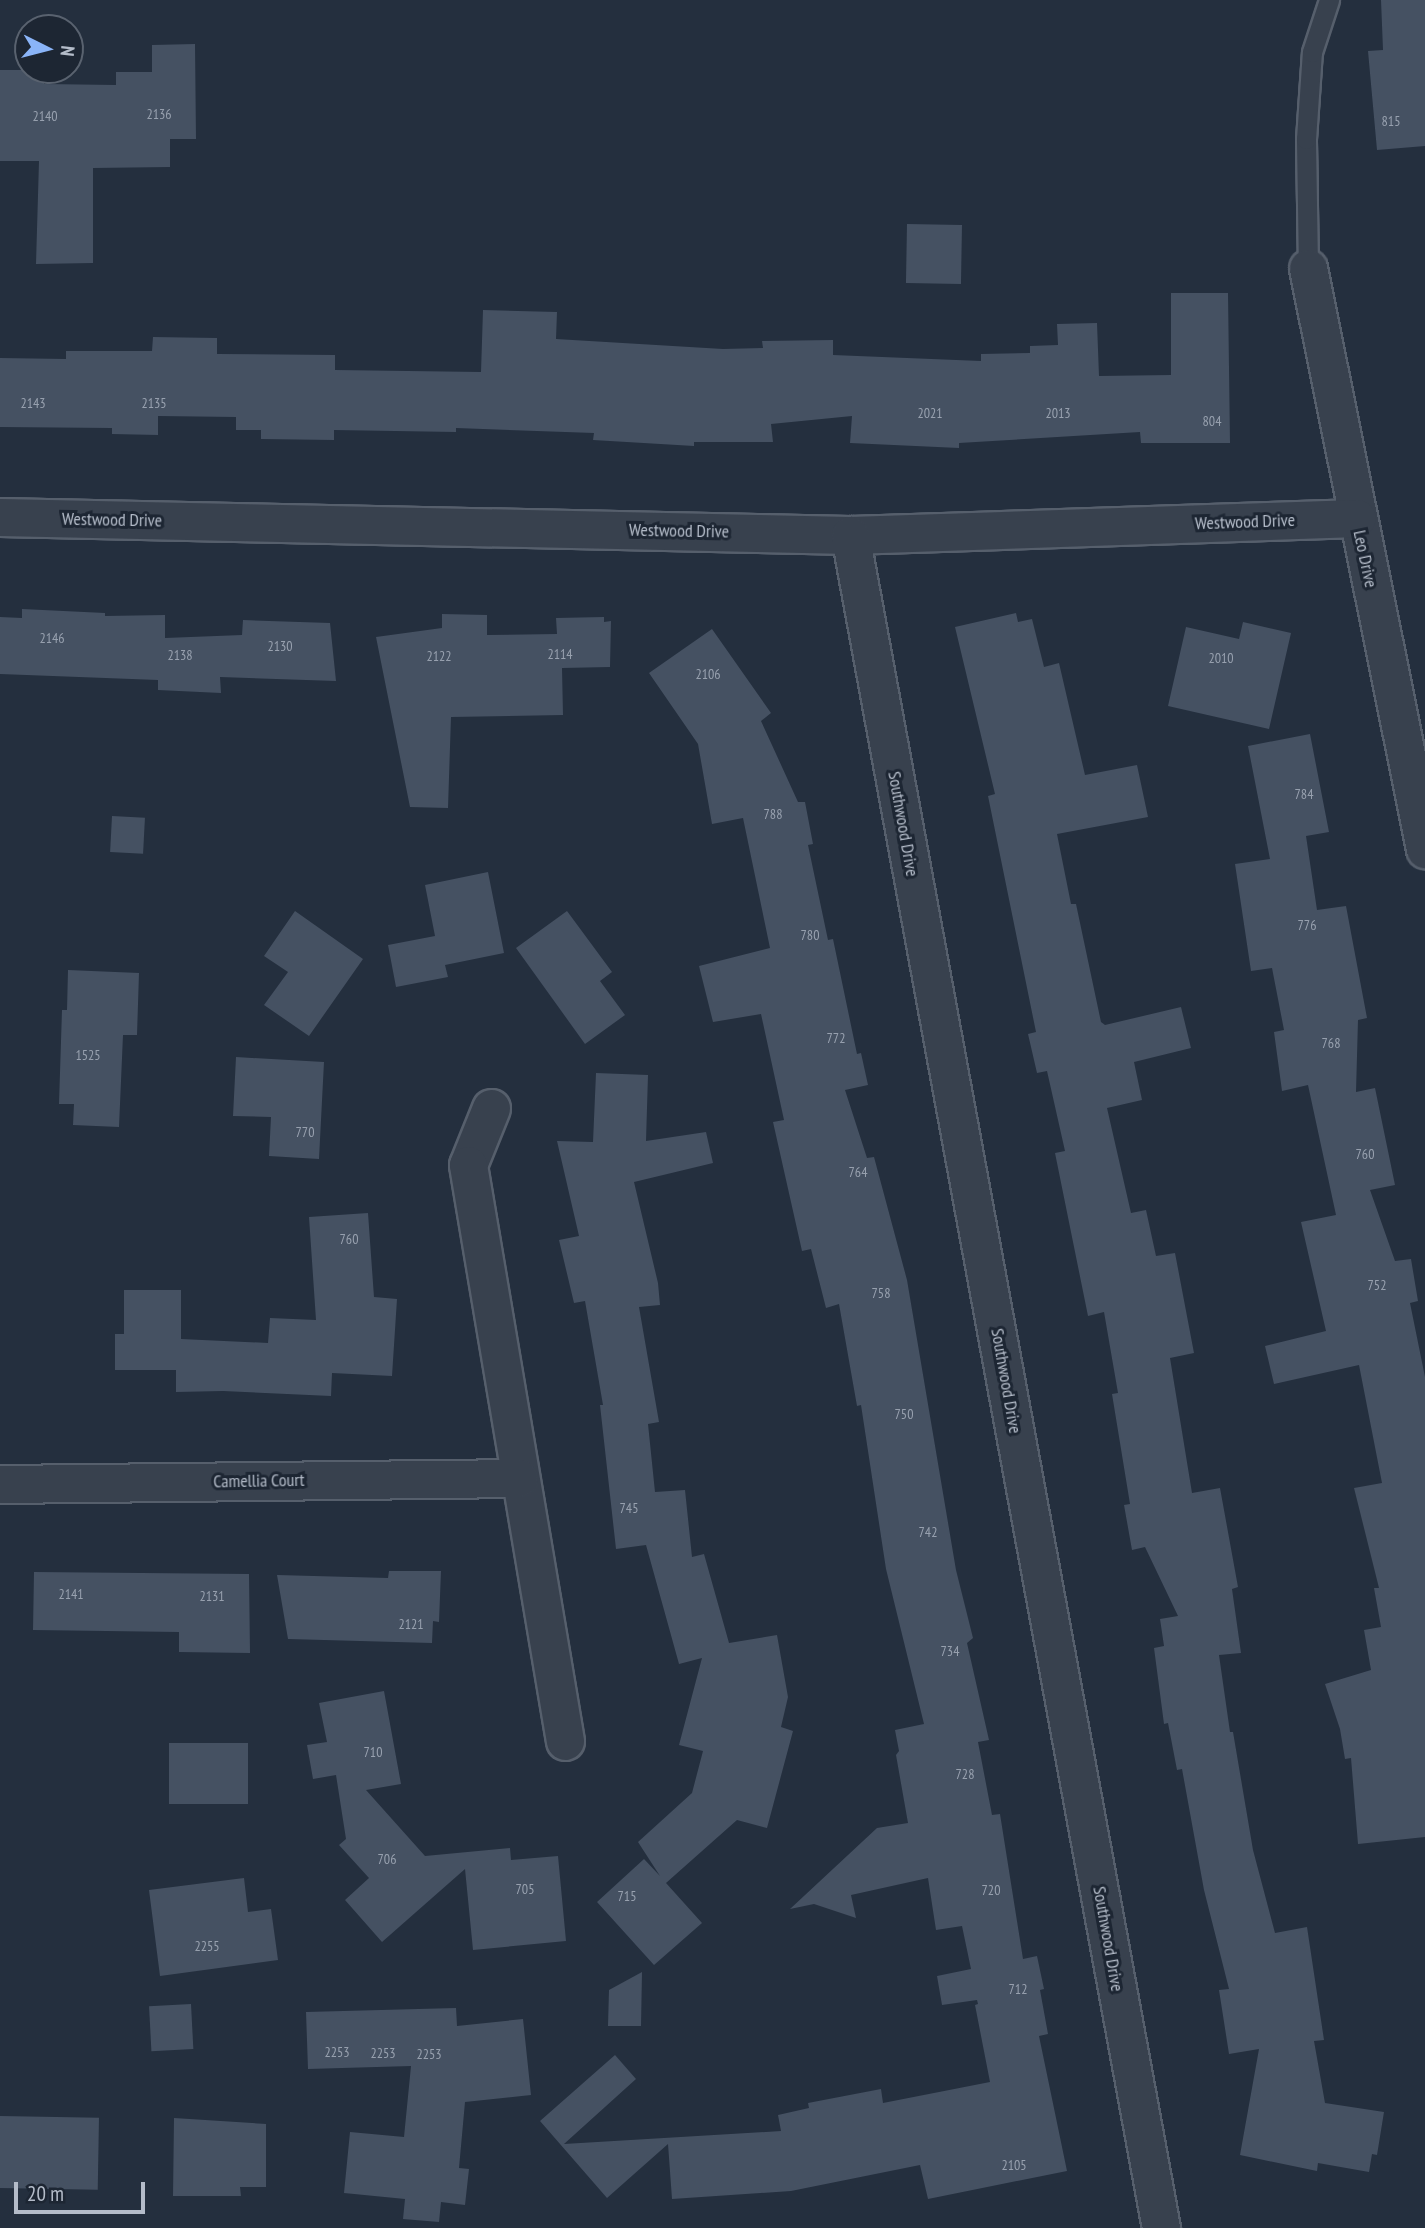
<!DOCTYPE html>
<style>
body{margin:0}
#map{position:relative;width:1425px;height:2228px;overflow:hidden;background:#242f3e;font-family:"PT Sans Narrow",sans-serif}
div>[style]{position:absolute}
.building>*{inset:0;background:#455162;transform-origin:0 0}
.roads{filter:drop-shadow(2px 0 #565f6c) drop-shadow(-2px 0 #565f6c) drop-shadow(0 2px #565f6c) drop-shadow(0 -2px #565f6c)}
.lane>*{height:19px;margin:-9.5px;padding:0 9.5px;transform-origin:9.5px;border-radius:9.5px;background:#38414e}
.street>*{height:37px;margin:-18.5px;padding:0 18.5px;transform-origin:18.5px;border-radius:18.5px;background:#38414e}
span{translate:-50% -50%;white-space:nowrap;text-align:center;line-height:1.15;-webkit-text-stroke:6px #1d2633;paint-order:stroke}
.number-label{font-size:14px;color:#98a1af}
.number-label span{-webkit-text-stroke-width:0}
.street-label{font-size:18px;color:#b4bcc9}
.north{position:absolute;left:14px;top:14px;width:70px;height:70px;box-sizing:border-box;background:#1d2633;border:2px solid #59626f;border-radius:50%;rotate:96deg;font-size:19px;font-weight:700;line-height:28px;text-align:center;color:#b4bcc9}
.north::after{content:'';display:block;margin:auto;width:24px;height:32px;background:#8ab4f8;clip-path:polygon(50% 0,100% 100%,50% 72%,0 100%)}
.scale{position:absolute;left:14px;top:2182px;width:131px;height:32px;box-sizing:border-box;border:4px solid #b4bcc9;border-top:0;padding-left:9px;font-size:21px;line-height:24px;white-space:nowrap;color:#b4bcc9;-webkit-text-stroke:5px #1d2633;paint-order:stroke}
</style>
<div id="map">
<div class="building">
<i style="clip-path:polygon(1381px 0,1425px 0,1425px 146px,1377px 150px,1368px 51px,1383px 50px)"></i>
<i style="clip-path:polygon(195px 44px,196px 139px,170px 139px,170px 167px,93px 168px,93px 263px,36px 264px,39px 161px,0 161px,0 70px,44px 70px,44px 84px,116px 85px,116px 72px,152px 72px,152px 45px)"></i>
<i style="left:907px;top:224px;width:55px;height:59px;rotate:1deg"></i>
<i style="clip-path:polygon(1171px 293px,1228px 293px,1230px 443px,1141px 443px,1140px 432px,959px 443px,959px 448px,850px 443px,852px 416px,771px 424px,773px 442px,694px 442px,694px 446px,593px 440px,594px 433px,456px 428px,456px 432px,334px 430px,334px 440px,261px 439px,261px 430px,236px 430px,236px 417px,158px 416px,158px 435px,112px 434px,112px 428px,0 427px,0 358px,66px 359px,66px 351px,152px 351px,153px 337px,217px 338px,217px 354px,335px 355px,335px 370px,481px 372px,483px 310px,557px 312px,556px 339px,723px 349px,763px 348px,762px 341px,833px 340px,833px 355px,981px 361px,981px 354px,1030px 353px,1030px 346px,1058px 345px,1057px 324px,1097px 323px,1099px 376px,1171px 375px)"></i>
<i style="clip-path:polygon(22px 609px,105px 613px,105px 616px,165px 615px,165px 638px,242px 635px,243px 620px,330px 623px,336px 681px,220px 677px,221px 693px,158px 690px,158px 680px,0 674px,0 617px,22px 618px)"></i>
<i style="clip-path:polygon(1016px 613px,1018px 622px,1032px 619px,1044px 667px,1059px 663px,1085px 775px,1137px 765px,1148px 817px,1057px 834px,1071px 904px,1076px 904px,1101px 1022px,1105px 1025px,1181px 1007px,1191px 1048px,1134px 1062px,1142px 1100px,1107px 1108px,1131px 1213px,1146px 1210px,1156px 1256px,1175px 1253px,1194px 1353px,1170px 1358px,1192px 1493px,1220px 1488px,1238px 1587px,1232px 1589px,1241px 1653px,1219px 1655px,1230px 1732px,1233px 1732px,1253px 1850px,1275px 1933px,1307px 1927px,1324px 2040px,1314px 2041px,1325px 2103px,1384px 2112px,1377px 2155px,1372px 2154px,1369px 2172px,1318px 2163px,1317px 2171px,1240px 2155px,1259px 2049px,1229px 2054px,1219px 1990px,1229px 1989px,1204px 1890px,1182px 1769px,1177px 1770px,1168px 1723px,1164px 1724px,1154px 1648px,1164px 1646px,1160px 1619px,1178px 1616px,1145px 1547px,1132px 1550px,1124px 1505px,1130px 1504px,1112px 1394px,1118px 1393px,1104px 1312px,1088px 1316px,1055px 1153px,1065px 1151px,1047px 1071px,1037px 1073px,1028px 1034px,1036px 1032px,988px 796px,995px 794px,955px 627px)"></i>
<i style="clip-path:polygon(442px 614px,487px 615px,487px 635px,557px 634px,556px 618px,604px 617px,604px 622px,611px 621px,610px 667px,562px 668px,563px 715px,451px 717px,448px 808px,410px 807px,376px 637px,442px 628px)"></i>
<i style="clip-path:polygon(1243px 622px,1291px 633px,1269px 729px,1168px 706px,1186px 627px,1239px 639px)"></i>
<i style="clip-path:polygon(712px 629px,771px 713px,761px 721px,798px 802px,805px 802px,813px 844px,808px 845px,828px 940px,833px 939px,857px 1054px,861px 1053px,868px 1085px,845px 1090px,867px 1158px,874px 1157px,907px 1280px,956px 1570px,973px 1638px,967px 1643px,989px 1740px,978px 1742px,992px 1815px,1000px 1814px,1023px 1959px,1037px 1956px,1044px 1989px,1040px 1990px,1048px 2034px,1039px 2036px,1067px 2171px,928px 2199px,920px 2165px,791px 2191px,672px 2199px,668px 2144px,607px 2198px,540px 2121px,615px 2055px,636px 2079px,564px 2144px,781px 2131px,778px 2115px,809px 2108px,808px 2103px,881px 2089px,883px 2103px,990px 2082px,975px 2005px,978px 2004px,977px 2000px,942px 2005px,937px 1976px,971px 1969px,962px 1926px,936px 1930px,928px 1878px,851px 1895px,856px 1918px,814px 1904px,790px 1909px,877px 1828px,908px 1823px,896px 1755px,899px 1751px,895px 1730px,924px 1724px,886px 1569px,861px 1405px,857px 1406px,839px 1304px,826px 1308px,811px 1249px,802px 1251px,773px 1122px,784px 1120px,761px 1014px,713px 1022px,699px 966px,770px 948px,743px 818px,712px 824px,698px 744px,649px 673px)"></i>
<i style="clip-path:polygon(1310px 734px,1329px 832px,1306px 836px,1317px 910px,1346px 906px,1367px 1018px,1358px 1020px,1356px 1092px,1375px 1088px,1395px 1185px,1370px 1190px,1395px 1261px,1411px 1259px,1418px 1301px,1410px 1303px,1425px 1377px,1425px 1837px,1358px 1844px,1351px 1758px,1345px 1759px,1340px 1729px,1325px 1684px,1371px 1670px,1364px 1630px,1381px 1627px,1374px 1588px,1379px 1588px,1354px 1488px,1382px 1483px,1359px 1365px,1274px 1384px,1265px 1346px,1326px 1331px,1301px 1222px,1336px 1215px,1308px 1085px,1282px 1091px,1274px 1032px,1284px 1030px,1272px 968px,1251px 971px,1235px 864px,1270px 859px,1248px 746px)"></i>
<i style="left:112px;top:816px;width:33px;height:36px;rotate:3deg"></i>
<i style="clip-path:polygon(488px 872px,504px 953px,445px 965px,448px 977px,396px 987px,388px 945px,435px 936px,425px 885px)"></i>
<i style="clip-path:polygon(295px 911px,363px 959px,309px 1036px,264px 1005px,288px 972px,264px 956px)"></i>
<i style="clip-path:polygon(567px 911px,612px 972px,600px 981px,625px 1015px,585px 1044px,516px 948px)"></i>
<i style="clip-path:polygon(68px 970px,139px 973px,137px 1035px,123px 1035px,119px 1127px,73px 1125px,74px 1104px,59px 1104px,62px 1010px,67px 1010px)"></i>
<i style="clip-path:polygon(236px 1057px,324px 1062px,319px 1159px,269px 1156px,271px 1117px,233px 1116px)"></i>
<i style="clip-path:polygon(596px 1073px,648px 1075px,646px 1141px,706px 1132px,713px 1163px,634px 1182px,658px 1283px,660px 1305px,639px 1307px,659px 1422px,648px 1424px,655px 1492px,685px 1490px,692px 1557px,704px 1554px,729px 1643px,777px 1635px,788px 1697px,781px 1727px,793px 1731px,767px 1828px,737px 1820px,666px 1883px,702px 1923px,654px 1965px,597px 1902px,644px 1859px,660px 1876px,638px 1842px,692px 1793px,703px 1751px,679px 1745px,702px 1658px,679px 1664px,646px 1545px,616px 1549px,600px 1405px,603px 1405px,585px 1301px,574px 1303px,559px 1240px,579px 1236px,557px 1141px,593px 1142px)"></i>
<i style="clip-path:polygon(368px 1213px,374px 1297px,397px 1299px,392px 1376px,332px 1373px,331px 1396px,223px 1391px,176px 1392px,176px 1370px,115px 1370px,115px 1334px,124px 1334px,124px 1290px,181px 1290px,181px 1339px,268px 1343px,270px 1318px,316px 1320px,309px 1217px)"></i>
<i style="clip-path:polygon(389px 1571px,441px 1571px,439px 1622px,433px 1621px,432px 1643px,288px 1639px,277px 1575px,388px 1578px)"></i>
<i style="clip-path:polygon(34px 1572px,249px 1574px,250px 1653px,179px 1652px,179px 1632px,33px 1630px)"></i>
<i style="clip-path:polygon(384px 1691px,401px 1784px,366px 1790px,425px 1856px,510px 1848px,511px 1860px,558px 1856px,566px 1941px,473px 1950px,465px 1869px,382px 1942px,345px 1900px,369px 1878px,339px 1845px,346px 1839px,336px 1775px,313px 1779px,307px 1745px,327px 1742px,319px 1703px)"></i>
<i style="left:169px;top:1743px;width:79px;height:61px"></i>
<i style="clip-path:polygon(244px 1878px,248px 1912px,271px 1909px,278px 1960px,160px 1976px,149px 1890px)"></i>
<i style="clip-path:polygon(642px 1972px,641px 2026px,608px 2026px,609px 1990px)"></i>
<i style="left:191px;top:2004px;width:45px;height:42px;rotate:87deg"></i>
<i style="clip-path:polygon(456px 2008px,457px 2026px,523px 2019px,531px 2095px,465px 2102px,459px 2168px,469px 2169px,465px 2205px,441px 2202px,439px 2222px,403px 2219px,405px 2199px,344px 2193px,350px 2132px,404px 2137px,411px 2066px,308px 2069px,306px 2012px)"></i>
<i style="left:0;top:2116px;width:99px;height:72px;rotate:1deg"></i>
<i style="clip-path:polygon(174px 2118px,266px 2124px,266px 2187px,240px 2187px,241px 2196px,173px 2196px)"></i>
</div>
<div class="roads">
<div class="lane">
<i style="left:1308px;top:268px;width:129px;rotate:-90.9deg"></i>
<i style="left:1306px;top:139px;width:87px;rotate:-86.1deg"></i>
<i style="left:1312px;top:52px;width:55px;rotate:-71.9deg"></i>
</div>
<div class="street">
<i style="left:1308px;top:268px;width:593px;rotate:78.61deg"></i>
<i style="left:0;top:517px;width:850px;rotate:1.21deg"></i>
<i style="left:850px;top:535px;width:507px;rotate:-1.92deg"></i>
<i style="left:850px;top:535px;width:1721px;rotate:79.59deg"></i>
<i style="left:491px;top:1108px;width:61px;rotate:112deg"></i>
<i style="left:468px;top:1165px;width:584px;rotate:80.44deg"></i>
<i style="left:0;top:1484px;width:519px;rotate:-0.66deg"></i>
</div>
</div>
<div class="number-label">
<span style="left:159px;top:114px">2136</span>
<span style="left:45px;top:116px">2140</span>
<span style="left:1391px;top:121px">815</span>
<span style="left:33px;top:403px">2143</span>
<span style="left:154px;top:403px">2135</span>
<span style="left:930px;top:413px">2021</span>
<span style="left:1058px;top:413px">2013</span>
<span style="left:1212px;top:421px">804</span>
<span style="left:52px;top:638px">2146</span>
<span style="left:280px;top:646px">2130</span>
<span style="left:560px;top:654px">2114</span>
<span style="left:180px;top:655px">2138</span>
<span style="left:439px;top:656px">2122</span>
<span style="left:1221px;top:658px">2010</span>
<span style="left:708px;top:674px">2106</span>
<span style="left:1304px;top:794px">784</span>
<span style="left:773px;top:814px">788</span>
<span style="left:1307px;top:925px">776</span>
<span style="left:810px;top:935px">780</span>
<span style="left:836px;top:1038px">772</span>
<span style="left:1331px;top:1043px">768</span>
<span style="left:88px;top:1055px">1525</span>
<span style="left:305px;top:1132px">770</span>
<span style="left:1365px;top:1154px">760</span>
<span style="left:858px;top:1172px">764</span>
<span style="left:349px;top:1239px">760</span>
<span style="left:1377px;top:1285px">752</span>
<span style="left:881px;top:1293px">758</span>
<span style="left:904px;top:1414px">750</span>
<span style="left:629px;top:1508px">745</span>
<span style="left:928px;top:1532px">742</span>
<span style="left:71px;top:1594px">2141</span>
<span style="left:212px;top:1596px">2131</span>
<span style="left:411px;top:1624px">2121</span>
<span style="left:950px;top:1651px">734</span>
<span style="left:373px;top:1752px">710</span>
<span style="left:965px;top:1774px">728</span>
<span style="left:387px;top:1859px">706</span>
<span style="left:525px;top:1889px">705</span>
<span style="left:991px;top:1890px">720</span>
<span style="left:627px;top:1896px">715</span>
<span style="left:207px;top:1946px">2255</span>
<span style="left:1018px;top:1989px">712</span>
<span style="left:337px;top:2052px">2253</span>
<span style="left:383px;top:2053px">2253</span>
<span style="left:429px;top:2054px">2253</span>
<span style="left:1014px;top:2165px">2105</span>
</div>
<div class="street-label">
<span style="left:112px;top:520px;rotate:1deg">Westwood Drive</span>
<span style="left:1245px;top:522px;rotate:-2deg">Westwood Drive</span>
<span style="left:679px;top:531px;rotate:1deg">Westwood Drive</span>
<span style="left:1365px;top:559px;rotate:78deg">Leo Drive</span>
<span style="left:903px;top:824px;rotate:80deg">Southwood Drive</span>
<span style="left:1006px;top:1381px;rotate:80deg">Southwood Drive</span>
<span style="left:259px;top:1481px;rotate:-1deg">Camellia Court</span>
<span style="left:1108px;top:1939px;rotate:80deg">Southwood Drive</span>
</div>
<div class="north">N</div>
<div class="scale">20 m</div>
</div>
